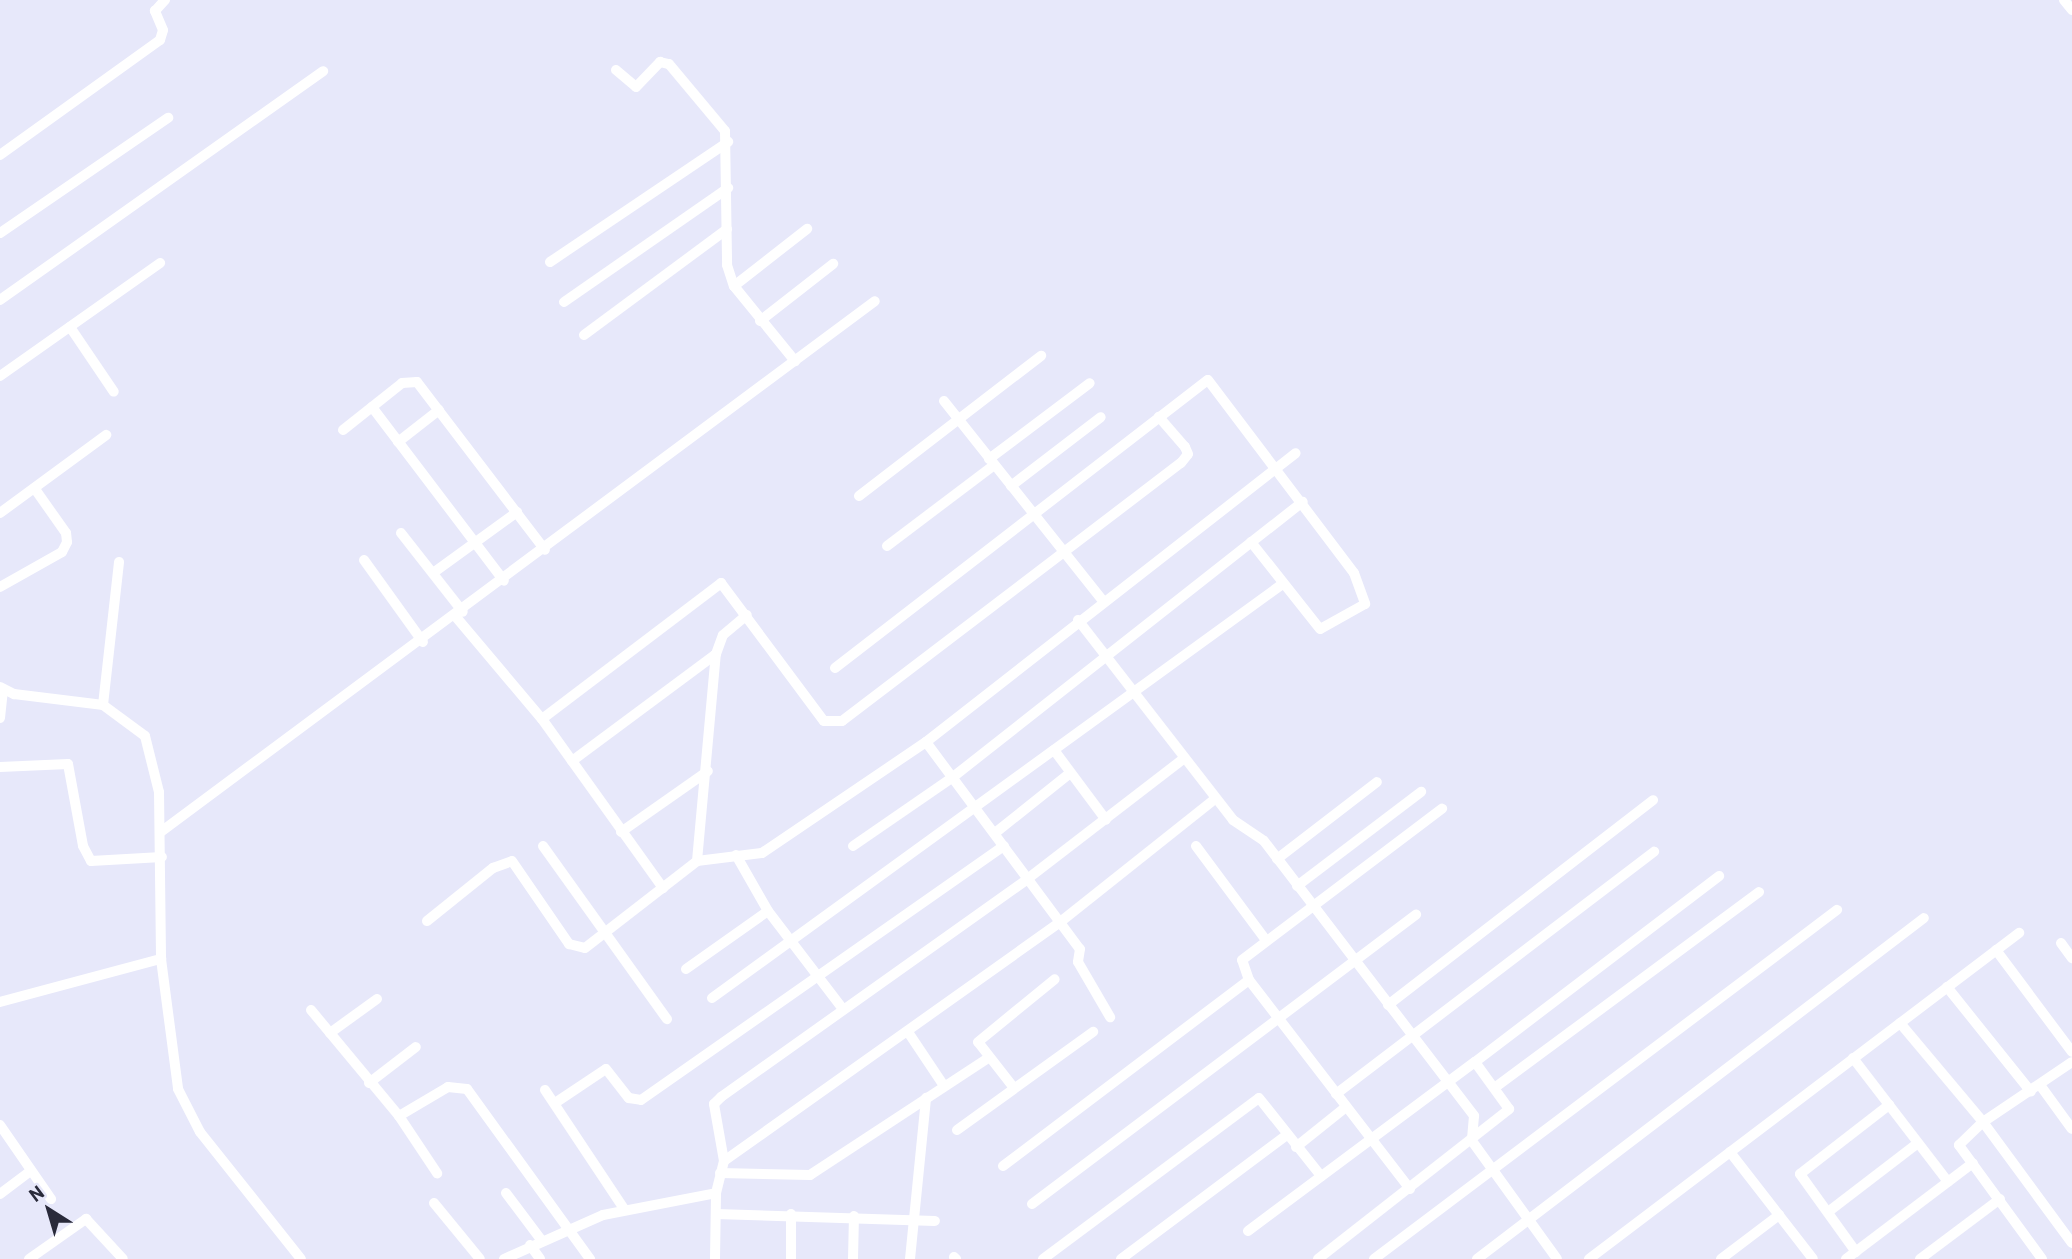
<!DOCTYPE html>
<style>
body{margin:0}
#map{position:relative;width:2072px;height:1259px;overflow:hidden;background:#e7e8fa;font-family:Barlow,sans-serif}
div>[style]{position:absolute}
.minor>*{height:10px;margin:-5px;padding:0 5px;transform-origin:5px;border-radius:5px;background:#fff}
span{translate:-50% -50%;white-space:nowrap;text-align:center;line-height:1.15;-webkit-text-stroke:6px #e7e8fa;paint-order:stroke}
.north{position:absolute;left:14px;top:1175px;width:70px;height:70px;-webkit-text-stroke:5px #e7e8fa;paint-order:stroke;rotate:323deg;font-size:19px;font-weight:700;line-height:28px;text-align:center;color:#292a3a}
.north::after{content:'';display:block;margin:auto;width:24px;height:32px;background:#292a3a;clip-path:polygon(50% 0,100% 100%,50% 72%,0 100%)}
</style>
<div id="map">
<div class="minor">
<i style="left:2064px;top:0;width:13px;rotate:51deg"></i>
<i style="left:616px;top:70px;width:26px;rotate:40deg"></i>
<i style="left:636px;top:87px;width:35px;rotate:-46deg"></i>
<i style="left:660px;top:62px;width:9px;rotate:13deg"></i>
<i style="left:669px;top:64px;width:87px;rotate:50.1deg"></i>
<i style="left:725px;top:131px;width:134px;rotate:89.1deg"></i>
<i style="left:727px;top:265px;width:22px;rotate:72deg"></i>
<i style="left:734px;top:286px;width:97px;rotate:50.9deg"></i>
<i style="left:0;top:155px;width:197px;rotate:-35.7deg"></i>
<i style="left:160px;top:40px;width:10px;rotate:-73deg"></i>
<i style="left:163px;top:30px;width:21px;rotate:-113deg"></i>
<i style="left:155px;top:11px;width:15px;rotate:-48deg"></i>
<i style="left:0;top:233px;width:204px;rotate:-34.4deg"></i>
<i style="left:550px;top:262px;width:215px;rotate:-34deg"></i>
<i style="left:734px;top:286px;width:93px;rotate:-38deg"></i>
<i style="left:0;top:300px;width:396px;rotate:-35.3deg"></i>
<i style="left:564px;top:302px;width:200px;rotate:-34.8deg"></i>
<i style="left:760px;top:321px;width:93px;rotate:-38deg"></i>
<i style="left:70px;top:327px;width:78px;rotate:55.9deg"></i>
<i style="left:584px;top:335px;width:178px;rotate:-36.5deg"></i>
<i style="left:0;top:376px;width:196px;rotate:-35.2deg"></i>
<i style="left:944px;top:401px;width:256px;rotate:51.5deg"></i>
<i style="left:372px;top:407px;width:218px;rotate:52.8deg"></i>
<i style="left:343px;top:430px;width:75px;rotate:-38.5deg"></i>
<i style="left:402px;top:383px;width:15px;rotate:-4deg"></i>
<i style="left:417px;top:382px;width:211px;rotate:52.7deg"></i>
<i style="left:398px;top:442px;width:52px;rotate:-38deg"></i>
<i style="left:989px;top:459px;width:126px;rotate:-37deg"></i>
<i style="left:1011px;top:486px;width:113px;rotate:-37.5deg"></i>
<i style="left:859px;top:496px;width:230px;rotate:-37.6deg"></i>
<i style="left:0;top:513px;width:132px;rotate:-36.3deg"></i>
<i style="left:401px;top:533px;width:100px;rotate:51.9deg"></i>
<i style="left:887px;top:546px;width:134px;rotate:-37.1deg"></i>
<i style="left:364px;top:560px;width:101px;rotate:54.3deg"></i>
<i style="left:433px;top:573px;width:104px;rotate:-36deg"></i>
<i style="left:0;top:587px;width:71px;rotate:-29.4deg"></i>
<i style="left:62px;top:552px;width:11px;rotate:-63deg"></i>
<i style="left:67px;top:542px;width:9px;rotate:-96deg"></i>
<i style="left:66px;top:533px;width:54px;rotate:-125.2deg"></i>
<i style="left:456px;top:617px;width:133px;rotate:49.9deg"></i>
<i style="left:542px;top:719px;width:208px;rotate:54.4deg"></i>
<i style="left:1078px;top:620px;width:253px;rotate:52.2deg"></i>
<i style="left:1233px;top:820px;width:37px;rotate:34deg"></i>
<i style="left:1264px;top:841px;width:346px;rotate:52.6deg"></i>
<i style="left:1474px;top:1116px;width:25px;rotate:95deg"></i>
<i style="left:1472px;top:1141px;width:145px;rotate:54.2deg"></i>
<i style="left:835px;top:668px;width:471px;rotate:-37.7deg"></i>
<i style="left:1208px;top:380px;width:242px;rotate:52.9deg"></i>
<i style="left:1354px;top:573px;width:33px;rotate:70deg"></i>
<i style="left:1365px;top:604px;width:51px;rotate:150.9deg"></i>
<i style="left:1320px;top:629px;width:111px;rotate:-128.4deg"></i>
<i style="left:0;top:687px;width:16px;rotate:27deg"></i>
<i style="left:14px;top:694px;width:90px;rotate:7deg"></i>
<i style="left:103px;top:705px;width:52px;rotate:36.4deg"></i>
<i style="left:145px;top:736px;width:58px;rotate:76deg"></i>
<i style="left:159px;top:792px;width:167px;rotate:89.3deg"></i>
<i style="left:161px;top:959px;width:131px;rotate:82.5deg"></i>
<i style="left:178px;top:1089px;width:48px;rotate:62.9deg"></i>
<i style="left:200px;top:1132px;width:162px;rotate:51.5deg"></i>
<i style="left:103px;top:705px;width:144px;rotate:-83.6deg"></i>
<i style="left:0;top:718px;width:27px;rotate:-84deg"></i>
<i style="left:542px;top:719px;width:225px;rotate:-37.2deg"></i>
<i style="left:721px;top:583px;width:172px;rotate:53.3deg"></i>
<i style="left:824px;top:721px;width:18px"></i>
<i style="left:842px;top:721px;width:426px;rotate:-37.3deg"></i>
<i style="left:1181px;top:463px;width:11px;rotate:-52deg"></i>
<i style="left:1188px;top:454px;width:8px;rotate:-113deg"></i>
<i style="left:1185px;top:447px;width:40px;rotate:-131deg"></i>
<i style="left:926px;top:742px;width:258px;rotate:53.4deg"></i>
<i style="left:1080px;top:949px;width:13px;rotate:99deg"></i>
<i style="left:1078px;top:962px;width:64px;rotate:59.8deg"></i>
<i style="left:1054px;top:750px;width:87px;rotate:53.4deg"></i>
<i style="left:572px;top:761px;width:179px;rotate:-36.6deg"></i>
<i style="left:0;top:767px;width:68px;rotate:-2.5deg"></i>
<i style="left:68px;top:764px;width:83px;rotate:79.6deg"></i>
<i style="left:83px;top:846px;width:17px;rotate:62deg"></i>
<i style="left:91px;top:861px;width:71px;rotate:-3.2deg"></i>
<i style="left:162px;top:831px;width:888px;rotate:-36.62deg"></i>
<i style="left:621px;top:832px;width:106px;rotate:-35deg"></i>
<i style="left:995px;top:833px;width:95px;rotate:-38.6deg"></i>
<i style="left:543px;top:846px;width:213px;rotate:54.4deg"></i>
<i style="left:853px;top:846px;width:121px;rotate:-34.6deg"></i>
<i style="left:953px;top:777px;width:445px;rotate:-38.2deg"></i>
<i style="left:1196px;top:846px;width:116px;rotate:53.4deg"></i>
<i style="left:736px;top:855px;width:64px;rotate:60.3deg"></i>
<i style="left:768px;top:911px;width:123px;rotate:52.6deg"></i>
<i style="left:1277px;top:859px;width:126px;rotate:-37.6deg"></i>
<i style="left:697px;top:861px;width:208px;rotate:-84.8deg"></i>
<i style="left:716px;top:654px;width:20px;rotate:-70deg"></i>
<i style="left:723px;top:635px;width:31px;rotate:-40deg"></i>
<i style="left:1297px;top:886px;width:156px;rotate:-37.2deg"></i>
<i style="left:427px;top:921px;width:85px;rotate:-38.8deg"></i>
<i style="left:493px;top:868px;width:20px;rotate:-20deg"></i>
<i style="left:512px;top:861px;width:101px;rotate:55.5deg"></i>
<i style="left:569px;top:944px;width:16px;rotate:14deg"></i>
<i style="left:585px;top:948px;width:142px;rotate:-37.8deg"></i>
<i style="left:697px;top:861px;width:65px;rotate:-7deg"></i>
<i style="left:762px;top:853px;width:198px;rotate:-34.1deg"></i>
<i style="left:926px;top:742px;width:469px;rotate:-38deg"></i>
<i style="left:2061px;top:943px;width:19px;rotate:54deg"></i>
<i style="left:1996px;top:950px;width:127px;rotate:53.3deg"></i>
<i style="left:686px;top:969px;width:100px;rotate:-35.3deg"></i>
<i style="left:1947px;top:987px;width:134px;rotate:51.3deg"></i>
<i style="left:712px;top:998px;width:703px;rotate:-35.97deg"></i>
<i style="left:0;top:1002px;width:167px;rotate:-15deg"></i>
<i style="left:1388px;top:1005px;width:335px;rotate:-37.7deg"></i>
<i style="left:311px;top:1010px;width:138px;rotate:50.3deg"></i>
<i style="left:399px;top:1116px;width:57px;rotate:-30.6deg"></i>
<i style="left:448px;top:1087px;width:19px;rotate:6deg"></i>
<i style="left:467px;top:1089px;width:210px;rotate:54.1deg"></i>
<i style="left:1900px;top:1023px;width:129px;rotate:50deg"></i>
<i style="left:1983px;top:1122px;width:150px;rotate:53.7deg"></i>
<i style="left:908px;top:1032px;width:65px;rotate:56.3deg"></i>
<i style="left:330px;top:1033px;width:58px;rotate:-35.9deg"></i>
<i style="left:1853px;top:1058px;width:156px;rotate:52.5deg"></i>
<i style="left:369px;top:1083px;width:59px;rotate:-37.5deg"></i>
<i style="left:2040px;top:1085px;width:54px;rotate:54deg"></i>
<i style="left:1497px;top:1086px;width:326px;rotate:-36.5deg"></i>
<i style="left:1014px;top:1088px;width:58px;rotate:-128deg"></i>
<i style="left:978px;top:1042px;width:99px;rotate:-39.3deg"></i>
<i style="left:545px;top:1090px;width:143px;rotate:56.4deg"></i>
<i style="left:1336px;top:1094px;width:400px;rotate:-37.3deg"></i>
<i style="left:555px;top:1103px;width:61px;rotate:-33.7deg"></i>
<i style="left:606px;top:1069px;width:37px;rotate:52deg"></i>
<i style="left:629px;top:1098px;width:12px;rotate:9deg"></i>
<i style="left:641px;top:1100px;width:443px;rotate:-35deg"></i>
<i style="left:399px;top:1116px;width:69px;rotate:56.3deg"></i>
<i style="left:0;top:1125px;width:90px;rotate:55.4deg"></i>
<i style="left:957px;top:1130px;width:168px;rotate:-35.8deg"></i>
<i style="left:1296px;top:1147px;width:64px;rotate:-38.7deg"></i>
<i style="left:1730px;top:1152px;width:135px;rotate:52.2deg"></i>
<i style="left:724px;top:1161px;width:411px;rotate:-35.4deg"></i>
<i style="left:1059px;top:923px;width:199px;rotate:-38.5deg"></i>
<i style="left:1003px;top:1166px;width:308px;rotate:-37.1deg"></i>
<i style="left:720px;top:1173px;width:90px;rotate:1.3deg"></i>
<i style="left:810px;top:1175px;width:213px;rotate:-33.3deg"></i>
<i style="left:1410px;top:1189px;width:264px;rotate:-127.6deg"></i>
<i style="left:1249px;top:980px;width:21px;rotate:-109deg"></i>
<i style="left:1242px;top:960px;width:251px;rotate:-37.1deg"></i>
<i style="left:506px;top:1193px;width:60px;rotate:53.1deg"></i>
<i style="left:0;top:1194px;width:38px;rotate:-37deg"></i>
<i style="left:434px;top:1203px;width:72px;rotate:50.6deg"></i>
<i style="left:1032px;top:1204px;width:481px;rotate:-37deg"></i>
<i style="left:1828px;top:1212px;width:113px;rotate:-37.5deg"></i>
<i style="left:716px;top:1214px;width:219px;rotate:1.8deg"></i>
<i style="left:1248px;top:1231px;width:283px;rotate:-36.7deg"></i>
<i style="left:530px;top:1245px;width:17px;rotate:54deg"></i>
<i style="left:1856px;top:1252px;width:96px;rotate:-125.7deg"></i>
<i style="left:1800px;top:1174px;width:113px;rotate:-37.8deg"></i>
<i style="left:954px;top:1257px;width:3px;rotate:45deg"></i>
<i style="left:29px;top:1259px;width:70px;rotate:-35.1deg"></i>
<i style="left:86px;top:1219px;width:54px;rotate:47.2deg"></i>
<i style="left:504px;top:1259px;width:108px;rotate:-24deg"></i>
<i style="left:603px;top:1215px;width:115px;rotate:-11deg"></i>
<i style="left:715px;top:1259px;width:66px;rotate:-89.1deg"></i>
<i style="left:716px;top:1193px;width:33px;rotate:-76deg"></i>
<i style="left:724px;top:1161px;width:58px;rotate:-100deg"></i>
<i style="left:714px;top:1104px;width:10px;rotate:-45deg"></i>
<i style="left:721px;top:1097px;width:374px;rotate:-35.4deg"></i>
<i style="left:1026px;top:880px;width:198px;rotate:-37.6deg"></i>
<i style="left:791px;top:1259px;width:45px;rotate:-90deg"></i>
<i style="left:853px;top:1259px;width:43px;rotate:-88.7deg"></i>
<i style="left:910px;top:1259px;width:162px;rotate:-84.3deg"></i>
<i style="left:1043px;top:1259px;width:269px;rotate:-36.7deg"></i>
<i style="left:1259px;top:1098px;width:100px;rotate:51.5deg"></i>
<i style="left:1121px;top:1259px;width:207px;rotate:-36.8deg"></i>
<i style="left:1318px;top:1259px;width:243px;rotate:-38.1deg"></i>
<i style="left:1509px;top:1109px;width:58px;rotate:-125.9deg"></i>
<i style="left:1475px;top:1062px;width:307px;rotate:-37.3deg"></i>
<i style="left:1374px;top:1259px;width:580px;rotate:-37.01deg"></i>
<i style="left:1477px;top:1259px;width:562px;rotate:-37.34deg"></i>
<i style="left:1589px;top:1259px;width:540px;rotate:-37.17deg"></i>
<i style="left:1721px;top:1259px;width:73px;rotate:-37.2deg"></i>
<i style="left:1846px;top:1259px;width:159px;rotate:-37.1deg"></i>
<i style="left:1920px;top:1259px;width:100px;rotate:-36.9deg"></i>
<i style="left:2042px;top:1259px;width:141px;rotate:-126.1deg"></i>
<i style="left:1959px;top:1145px;width:33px;rotate:-44deg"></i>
<i style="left:1983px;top:1122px;width:107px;rotate:-34deg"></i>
</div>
<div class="north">N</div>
</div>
